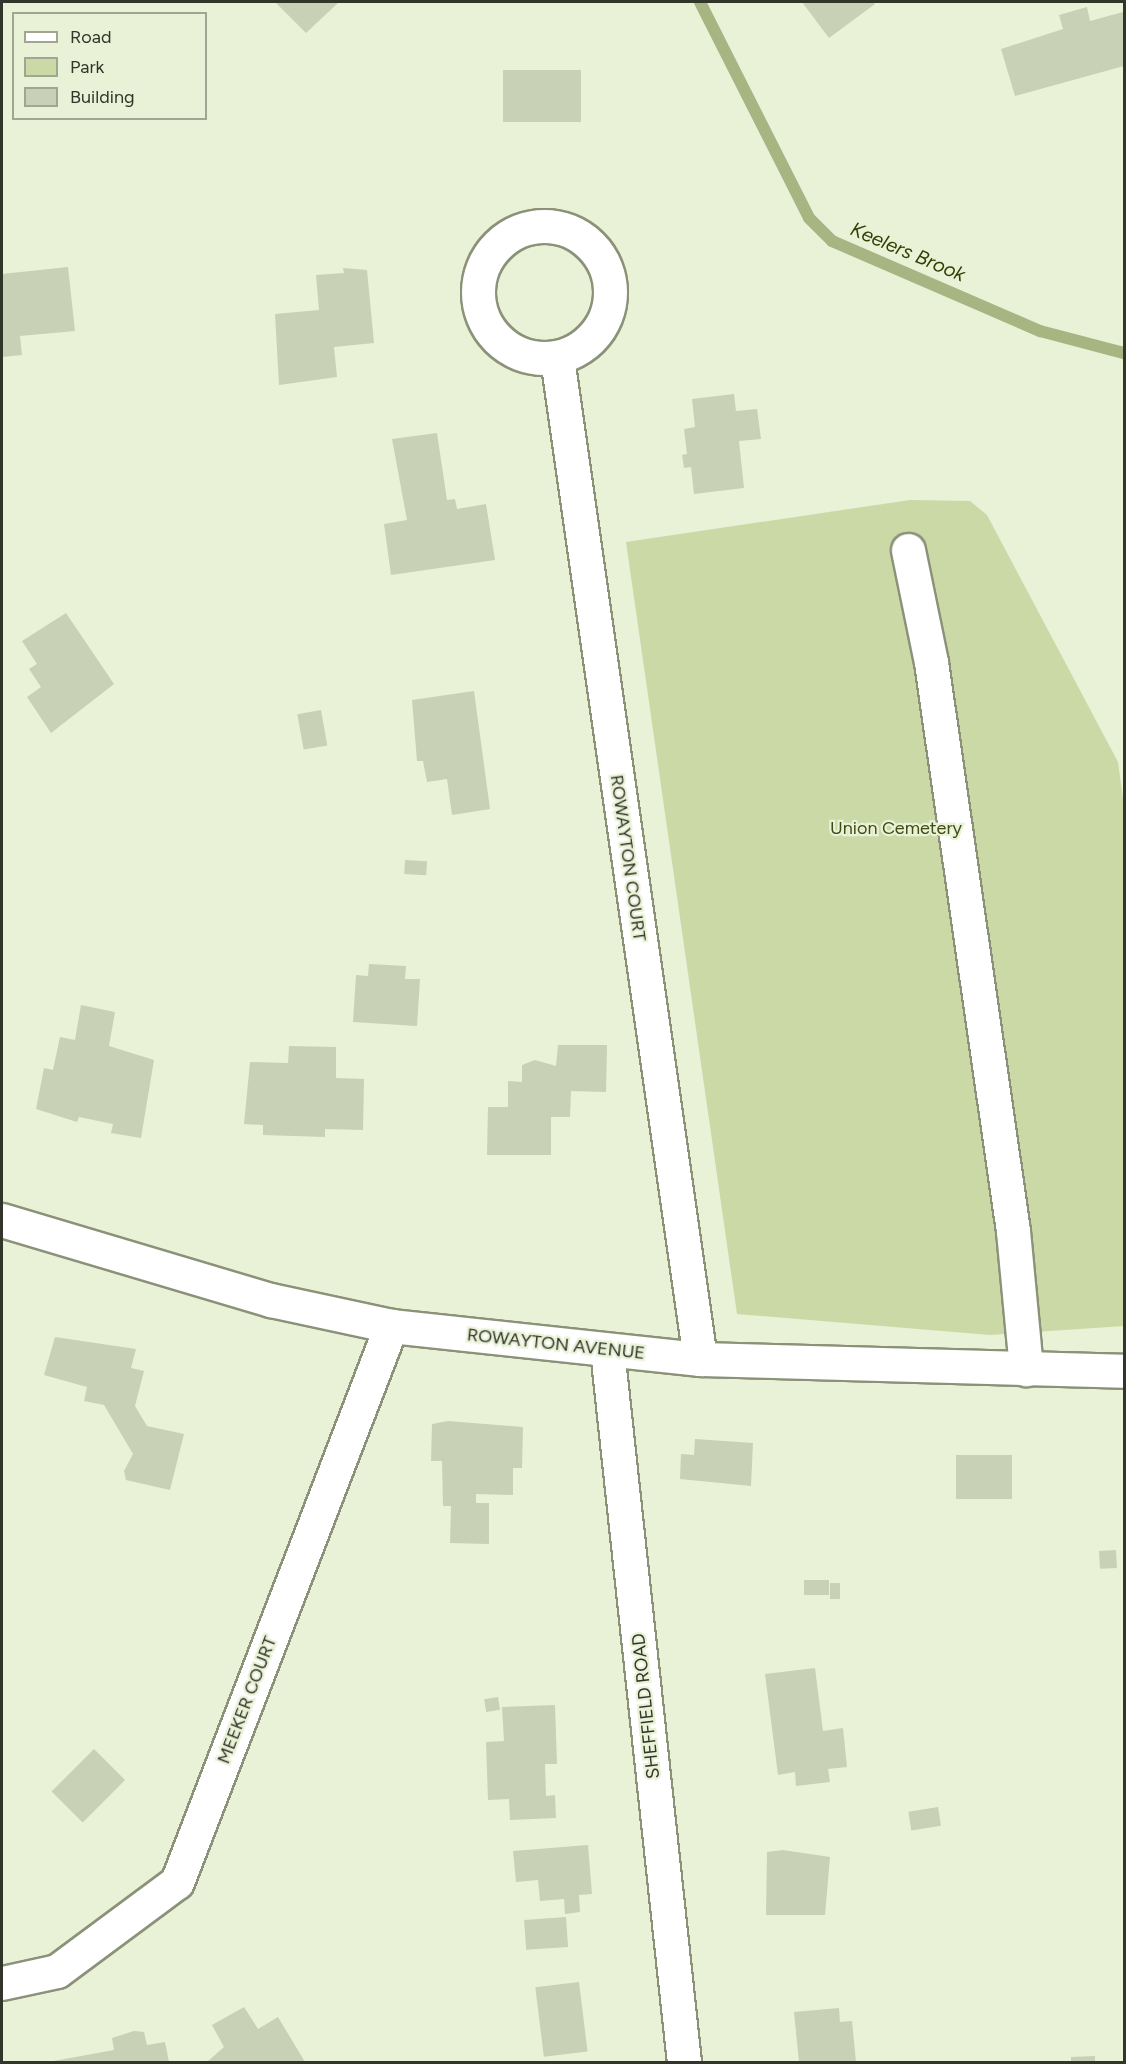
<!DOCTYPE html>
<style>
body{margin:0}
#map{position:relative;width:1126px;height:2064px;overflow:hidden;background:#e9f1d7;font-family:Figtree,sans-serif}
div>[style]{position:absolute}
.green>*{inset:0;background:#cbd9a7}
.stream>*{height:12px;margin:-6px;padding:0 6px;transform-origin:6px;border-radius:6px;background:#a7b583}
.building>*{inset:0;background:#c8d0b6;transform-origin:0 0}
.roads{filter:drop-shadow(2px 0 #8b9279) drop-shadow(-2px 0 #8b9279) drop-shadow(0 2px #8b9279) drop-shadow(0 -2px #8b9279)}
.minor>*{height:33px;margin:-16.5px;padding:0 16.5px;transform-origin:16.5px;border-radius:16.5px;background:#fff}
.minor>.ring{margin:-16.5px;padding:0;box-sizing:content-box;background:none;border:33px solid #fff;border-radius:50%}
span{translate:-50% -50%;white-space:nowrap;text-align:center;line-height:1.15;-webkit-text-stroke:4.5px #e9f1d7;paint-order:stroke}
.park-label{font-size:18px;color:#404c13}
.street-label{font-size:18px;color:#32352a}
.water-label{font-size:20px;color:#343f03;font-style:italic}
.frame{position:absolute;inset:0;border:3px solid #32352a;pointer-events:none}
.legend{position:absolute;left:12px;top:12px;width:195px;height:108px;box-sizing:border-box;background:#e9f1d7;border:2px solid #a0a692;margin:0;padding:8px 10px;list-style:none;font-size:18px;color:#32352a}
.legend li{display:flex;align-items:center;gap:12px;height:30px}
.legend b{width:30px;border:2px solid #a0a692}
</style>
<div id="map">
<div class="green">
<i style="clip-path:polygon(910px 500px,970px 501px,987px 515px,1118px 762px,1124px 806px,1124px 1326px,990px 1335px,737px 1314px,626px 542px)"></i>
</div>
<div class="stream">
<i style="left:700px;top:2px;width:242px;rotate:63.2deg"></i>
<i style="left:809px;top:218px;width:33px;rotate:45deg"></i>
<i style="left:832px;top:241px;width:227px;rotate:23.4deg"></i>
<i style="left:1040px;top:331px;width:87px;rotate:14.7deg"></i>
</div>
<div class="building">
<i style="clip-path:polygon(275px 2px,339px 2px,306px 33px)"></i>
<i style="clip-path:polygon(802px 2px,873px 2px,875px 4px,829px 38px)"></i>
<i style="clip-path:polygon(1087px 7px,1090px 21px,1123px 12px,1124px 66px,1015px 96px,1001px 49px,1063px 29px,1059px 15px)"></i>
<i style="left:503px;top:70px;width:78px;height:52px"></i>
<i style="clip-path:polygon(68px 267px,75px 331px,20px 336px,22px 355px,2px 357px,2px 274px)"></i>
<i style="clip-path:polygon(343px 268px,367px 270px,374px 343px,334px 347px,337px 377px,279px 385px,275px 314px,319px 310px,316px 275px,344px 273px)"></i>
<i style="clip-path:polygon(734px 394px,736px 411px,757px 409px,761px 439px,739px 441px,744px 488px,694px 494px,691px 467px,684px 468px,682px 455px,687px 454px,684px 429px,695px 427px,692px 399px)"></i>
<i style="clip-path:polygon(437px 433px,447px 500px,455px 499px,457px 509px,486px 504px,495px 560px,391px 575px,384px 524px,407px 520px,392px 439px)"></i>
<i style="clip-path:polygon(66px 613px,114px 684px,51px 733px,27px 697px,41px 687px,29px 669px,37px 664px,22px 641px)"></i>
<i style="clip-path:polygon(474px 691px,490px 809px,452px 815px,447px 779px,427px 782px,423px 761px,417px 761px,412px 700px)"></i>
<i style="left:321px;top:710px;width:36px;height:24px;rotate:80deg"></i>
<i style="left:405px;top:860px;width:22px;height:14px;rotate:3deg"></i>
<i style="clip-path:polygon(369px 964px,406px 966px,405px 979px,420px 979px,417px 1026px,353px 1022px,356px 975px,368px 976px)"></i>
<i style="clip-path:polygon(81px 1005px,115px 1012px,109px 1046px,154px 1060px,141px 1138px,111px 1133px,113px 1124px,79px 1117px,77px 1122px,36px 1109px,44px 1068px,53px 1070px,60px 1037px,75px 1040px)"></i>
<i style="clip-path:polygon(558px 1045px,607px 1045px,606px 1092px,571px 1091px,570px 1117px,551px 1117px,551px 1155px,487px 1155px,488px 1107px,508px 1107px,508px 1081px,522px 1082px,522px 1065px,535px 1060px,556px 1066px)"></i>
<i style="clip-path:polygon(289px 1046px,336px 1047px,336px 1078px,364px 1079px,363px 1130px,325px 1129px,325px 1137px,263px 1135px,263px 1125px,244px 1124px,250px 1062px,288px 1063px)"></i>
<i style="clip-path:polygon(55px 1337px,136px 1349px,131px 1368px,144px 1371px,135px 1406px,147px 1426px,184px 1434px,170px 1490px,126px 1480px,124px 1471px,133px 1454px,104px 1405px,84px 1401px,87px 1387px,44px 1375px)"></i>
<i style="clip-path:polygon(448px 1421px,523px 1427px,522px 1468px,513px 1468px,513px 1495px,476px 1494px,476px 1503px,489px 1503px,489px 1544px,450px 1543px,451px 1506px,443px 1506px,442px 1461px,431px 1461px,432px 1424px)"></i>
<i style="clip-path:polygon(695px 1439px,753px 1443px,751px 1486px,680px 1479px,681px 1454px,694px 1455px)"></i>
<i style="left:1012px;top:1455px;width:44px;height:56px;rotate:90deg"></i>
<i style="left:1116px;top:1550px;width:18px;height:17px;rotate:87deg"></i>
<i style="left:804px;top:1580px;width:25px;height:15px"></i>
<i style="left:830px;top:1583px;width:10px;height:16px"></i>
<i style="clip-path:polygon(815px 1668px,823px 1731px,843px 1728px,847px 1767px,828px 1769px,830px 1782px,796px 1786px,795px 1772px,778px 1775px,765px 1674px)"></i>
<i style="left:498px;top:1697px;width:13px;height:14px;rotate:81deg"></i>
<i style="clip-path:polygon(555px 1705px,557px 1764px,545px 1764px,546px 1796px,555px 1795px,556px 1818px,510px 1820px,509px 1799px,488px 1800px,486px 1742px,504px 1741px,502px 1707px)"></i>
<i style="left:94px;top:1749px;width:44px;height:60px;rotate:45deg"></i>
<i style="left:938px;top:1807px;width:19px;height:30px;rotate:81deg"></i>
<i style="clip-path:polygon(588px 1845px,592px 1894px,579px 1895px,580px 1912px,565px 1914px,564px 1899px,540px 1901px,538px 1880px,516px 1882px,513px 1851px)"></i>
<i style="clip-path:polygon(783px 1850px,830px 1857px,825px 1915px,766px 1915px,767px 1852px)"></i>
<i style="left:566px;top:1917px;width:30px;height:42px;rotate:86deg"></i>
<i style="left:579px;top:1982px;width:70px;height:44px;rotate:83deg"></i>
<i style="clip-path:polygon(244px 2007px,258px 2029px,278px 2017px,305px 2062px,207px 2062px,224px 2047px,212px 2025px)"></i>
<i style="clip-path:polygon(839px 2008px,840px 2022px,852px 2021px,856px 2062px,799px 2062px,794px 2012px)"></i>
<i style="clip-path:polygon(134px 2031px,144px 2032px,147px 2045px,165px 2042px,169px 2062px,48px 2062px,114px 2050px,112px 2038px)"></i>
<i style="clip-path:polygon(1095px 2056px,1095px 2062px,1071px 2062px,1071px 2057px)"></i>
</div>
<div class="roads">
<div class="minor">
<i class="ring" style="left:478px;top:226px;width:99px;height:99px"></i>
<i style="left:557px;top:358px;width:1011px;rotate:81.87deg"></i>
<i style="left:908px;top:550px;width:114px;rotate:78.4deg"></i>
<i style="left:931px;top:662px;width:575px;rotate:81.8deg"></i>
<i style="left:1013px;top:1231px;width:139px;rotate:84.6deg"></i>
<i style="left:2px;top:1220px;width:281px;rotate:16.6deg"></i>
<i style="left:271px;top:1300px;width:123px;rotate:12.2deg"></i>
<i style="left:391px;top:1326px;width:311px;rotate:6.1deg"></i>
<i style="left:700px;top:1359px;width:424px;rotate:1.6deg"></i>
<i style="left:607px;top:1350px;width:716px;rotate:83.83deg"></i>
<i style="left:2px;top:1983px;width:56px;rotate:-12.3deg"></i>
<i style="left:57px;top:1971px;width:149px;rotate:-36.6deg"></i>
<i style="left:177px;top:1882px;width:596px;rotate:-68.95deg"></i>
</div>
</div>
<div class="park-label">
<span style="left:896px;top:828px">Union Cemetery</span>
</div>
<div class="street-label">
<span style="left:628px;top:858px;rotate:82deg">ROWAYTON COURT</span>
<span style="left:556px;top:1344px;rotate:6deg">ROWAYTON AVENUE</span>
<span style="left:247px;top:1700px;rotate:-69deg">MEEKER COURT</span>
<span style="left:646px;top:1706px;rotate:-96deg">SHEFFIELD ROAD</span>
</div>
<div class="water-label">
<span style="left:908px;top:252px;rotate:23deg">Keelers Brook</span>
</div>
<div class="frame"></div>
<ul class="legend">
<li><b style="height:8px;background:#fff"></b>Road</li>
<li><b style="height:16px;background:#cbd9a7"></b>Park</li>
<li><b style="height:16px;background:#c8d0b6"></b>Building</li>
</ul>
</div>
